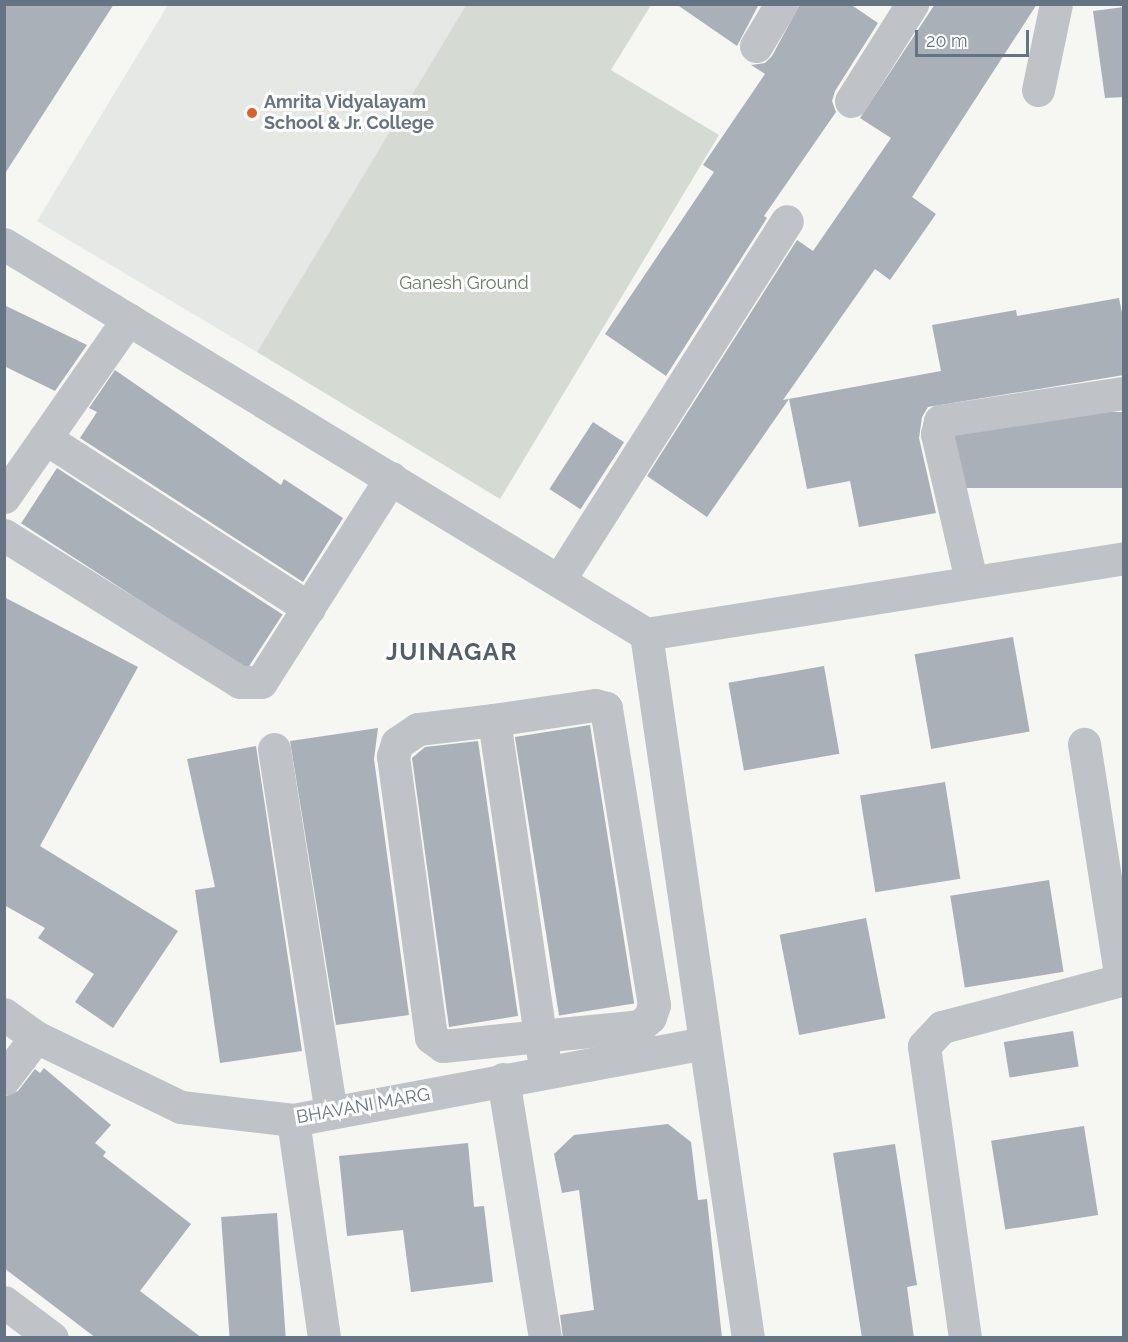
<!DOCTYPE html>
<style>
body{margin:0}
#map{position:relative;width:1128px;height:1342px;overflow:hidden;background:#f6f6f2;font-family:Raleway,sans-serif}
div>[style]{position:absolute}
.built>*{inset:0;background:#e6e8e6}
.green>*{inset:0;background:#d5dbd2}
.building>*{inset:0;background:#a9b0b7;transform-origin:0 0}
.minor>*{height:33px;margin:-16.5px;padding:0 16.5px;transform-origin:16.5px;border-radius:16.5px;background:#bfc2c6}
.dots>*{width:16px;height:16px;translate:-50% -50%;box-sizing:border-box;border:3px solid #fff;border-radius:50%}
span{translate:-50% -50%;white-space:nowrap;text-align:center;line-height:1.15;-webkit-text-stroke:6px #fff;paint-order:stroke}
.poi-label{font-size:18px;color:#657483;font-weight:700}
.left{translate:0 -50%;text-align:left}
.park-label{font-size:18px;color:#677b64}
.street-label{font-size:18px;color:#657483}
.district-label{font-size:24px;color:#535e68;font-weight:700;letter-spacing:1.5px}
.frame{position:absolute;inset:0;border:6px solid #657483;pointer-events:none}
.scale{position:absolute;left:915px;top:30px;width:114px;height:27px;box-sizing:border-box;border:3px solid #657483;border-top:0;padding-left:8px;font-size:18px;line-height:21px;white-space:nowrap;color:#657483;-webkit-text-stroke:4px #fff;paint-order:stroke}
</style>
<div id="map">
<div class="built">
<i style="clip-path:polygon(168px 5px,466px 5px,257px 352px,37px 221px)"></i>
</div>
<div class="green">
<i style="clip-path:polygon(466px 5px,651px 5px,611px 70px,719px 135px,500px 499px,257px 352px)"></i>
</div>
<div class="building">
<i style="clip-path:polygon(4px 4px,114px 4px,4px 175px)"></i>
<i style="clip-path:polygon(676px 4px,759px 4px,737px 46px)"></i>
<i style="clip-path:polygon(800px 4px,850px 4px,878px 23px,835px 91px,832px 101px,836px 112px,764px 216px,767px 218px,666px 376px,605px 334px,714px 172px,703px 165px,765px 74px,751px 65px,765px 63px,772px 56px)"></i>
<i style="clip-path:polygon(935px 4px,1037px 4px,912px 197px,936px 214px,890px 280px,875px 269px,783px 400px,941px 371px,932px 325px,1016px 310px,1017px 316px,1119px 298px,1124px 323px,1124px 375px,928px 407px,922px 417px,919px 438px,936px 513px,859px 527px,850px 481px,807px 489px,789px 399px,707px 517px,647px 476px,797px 240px,813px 251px,891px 138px,860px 118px)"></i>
<i style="clip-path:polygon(1124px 7px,1124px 97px,1105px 98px,1093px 11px)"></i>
<i style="clip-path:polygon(4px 305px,87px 345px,55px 391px,4px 366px)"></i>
<i style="clip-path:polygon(115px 370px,281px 485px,284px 479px,343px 518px,303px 582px,80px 438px,97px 412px,89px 408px)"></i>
<i style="left:1124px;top:412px;width:76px;height:169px;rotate:90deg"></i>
<i style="left:593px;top:422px;width:37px;height:80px;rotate:33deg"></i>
<i style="left:57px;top:468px;width:269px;height:66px;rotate:33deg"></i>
<i style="clip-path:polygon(4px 597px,138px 667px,40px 846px,178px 931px,113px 1028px,75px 1002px,94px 974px,38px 938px,45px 928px,4px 905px)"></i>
<i style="left:1013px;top:637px;width:96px;height:100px;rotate:80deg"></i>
<i style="left:824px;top:666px;width:89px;height:97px;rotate:80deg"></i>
<i style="left:590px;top:725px;width:282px;height:76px;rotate:81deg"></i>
<i style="clip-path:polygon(378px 728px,374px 759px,409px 1015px,336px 1025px,290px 741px)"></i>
<i style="clip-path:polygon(478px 741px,518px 1016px,449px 1027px,412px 758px,425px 747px)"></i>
<i style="clip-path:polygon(256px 746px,302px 1051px,220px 1063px,195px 890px,215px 887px,187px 759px)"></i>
<i style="left:945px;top:782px;width:98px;height:86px;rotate:81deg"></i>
<i style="left:1049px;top:880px;width:93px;height:100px;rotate:81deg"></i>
<i style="left:866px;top:918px;width:102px;height:88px;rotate:79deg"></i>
<i style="left:1073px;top:1031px;width:36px;height:70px;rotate:81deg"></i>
<i style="clip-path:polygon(44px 1068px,111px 1125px,95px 1143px,106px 1152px,103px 1156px,191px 1224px,140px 1291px,202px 1338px,96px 1338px,4px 1268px,4px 1097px,18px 1091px,35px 1069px,40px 1073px)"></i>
<i style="clip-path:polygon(668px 1124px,691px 1142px,698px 1200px,707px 1199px,722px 1338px,563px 1338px,560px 1315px,594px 1310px,579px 1190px,562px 1193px,554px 1154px,574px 1135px)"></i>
<i style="left:1084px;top:1126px;width:90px;height:94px;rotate:81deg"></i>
<i style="clip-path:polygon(468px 1143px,474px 1207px,484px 1206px,493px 1282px,411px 1292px,403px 1230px,347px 1236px,339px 1156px)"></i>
<i style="clip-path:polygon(895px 1144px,917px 1285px,907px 1287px,914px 1338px,862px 1338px,833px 1153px)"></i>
<i style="left:277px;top:1213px;width:125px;height:56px;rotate:86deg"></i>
</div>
<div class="minor">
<i style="left:756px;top:46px;width:49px;rotate:-59.2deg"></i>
<i style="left:1038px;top:90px;width:88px;rotate:-78.2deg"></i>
<i style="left:851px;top:101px;width:115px;rotate:-57.8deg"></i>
<i style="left:4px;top:244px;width:751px;rotate:31.28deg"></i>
<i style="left:646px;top:634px;width:711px;rotate:81.76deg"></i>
<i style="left:45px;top:438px;width:314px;rotate:32.8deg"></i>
<i style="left:4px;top:497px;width:217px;rotate:-55.1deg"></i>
<i style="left:4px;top:535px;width:278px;rotate:31.9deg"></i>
<i style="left:240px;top:682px;width:21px"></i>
<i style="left:261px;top:682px;width:242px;rotate:-57.5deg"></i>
<i style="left:559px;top:580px;width:425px;rotate:-57.6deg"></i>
<i style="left:971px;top:580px;width:150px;rotate:-103.1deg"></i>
<i style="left:937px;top:434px;width:13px;rotate:-77deg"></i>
<i style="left:940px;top:421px;width:186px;rotate:-8.7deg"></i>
<i style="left:646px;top:634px;width:484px;rotate:-9deg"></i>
<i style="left:494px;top:720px;width:77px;rotate:173.2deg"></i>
<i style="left:418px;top:729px;width:25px;rotate:146deg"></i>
<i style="left:397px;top:743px;width:14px;rotate:107deg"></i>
<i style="left:393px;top:756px;width:284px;rotate:82.3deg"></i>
<i style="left:431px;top:1037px;width:15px;rotate:37deg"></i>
<i style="left:443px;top:1046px;width:98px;rotate:-5.9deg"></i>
<i style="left:540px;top:1036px;width:100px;rotate:-5.7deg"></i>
<i style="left:640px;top:1026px;width:13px;rotate:-42deg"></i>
<i style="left:650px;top:1017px;width:13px;rotate:-72deg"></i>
<i style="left:654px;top:1005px;width:301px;rotate:-99.2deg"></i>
<i style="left:606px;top:708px;width:11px;rotate:-165deg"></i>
<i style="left:595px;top:705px;width:102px;rotate:171.6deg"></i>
<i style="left:494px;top:720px;width:319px;rotate:81.7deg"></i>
<i style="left:540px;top:1036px;width:17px;rotate:80deg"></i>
<i style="left:543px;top:1053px;width:19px;rotate:84deg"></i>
<i style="left:274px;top:749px;width:368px;rotate:81.1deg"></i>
<i style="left:4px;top:1014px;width:39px;rotate:36deg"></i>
<i style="left:36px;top:1037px;width:161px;rotate:25.8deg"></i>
<i style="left:181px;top:1107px;width:113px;rotate:6.6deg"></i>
<i style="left:293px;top:1120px;width:419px;rotate:-10.6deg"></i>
<i style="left:4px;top:1079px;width:53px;rotate:-52.7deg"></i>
<i style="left:503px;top:1079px;width:262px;rotate:80.8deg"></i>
<i style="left:293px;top:1120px;width:220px;rotate:81.9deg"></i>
<i style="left:4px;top:1302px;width:60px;rotate:36.9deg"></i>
<i style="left:965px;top:1338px;width:295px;rotate:-98deg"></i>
<i style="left:924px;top:1046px;width:26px;rotate:-47deg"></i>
<i style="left:942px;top:1027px;width:185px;rotate:-14.7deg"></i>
<i style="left:1121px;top:980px;width:239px;rotate:-98.9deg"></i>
</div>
<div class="dots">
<i style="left:252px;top:113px;background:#e15e27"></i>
</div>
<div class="poi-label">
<span class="left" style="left:264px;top:113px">Amrita Vidyalayam<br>School &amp; Jr. College</span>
</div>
<div class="park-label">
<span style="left:464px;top:283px">Ganesh Ground</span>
</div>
<div class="street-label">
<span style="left:363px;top:1106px;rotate:-10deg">BHAVANI MARG</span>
</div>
<div class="district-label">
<span style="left:452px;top:652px">JUINAGAR</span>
</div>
<div class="frame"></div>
<div class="scale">20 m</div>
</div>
